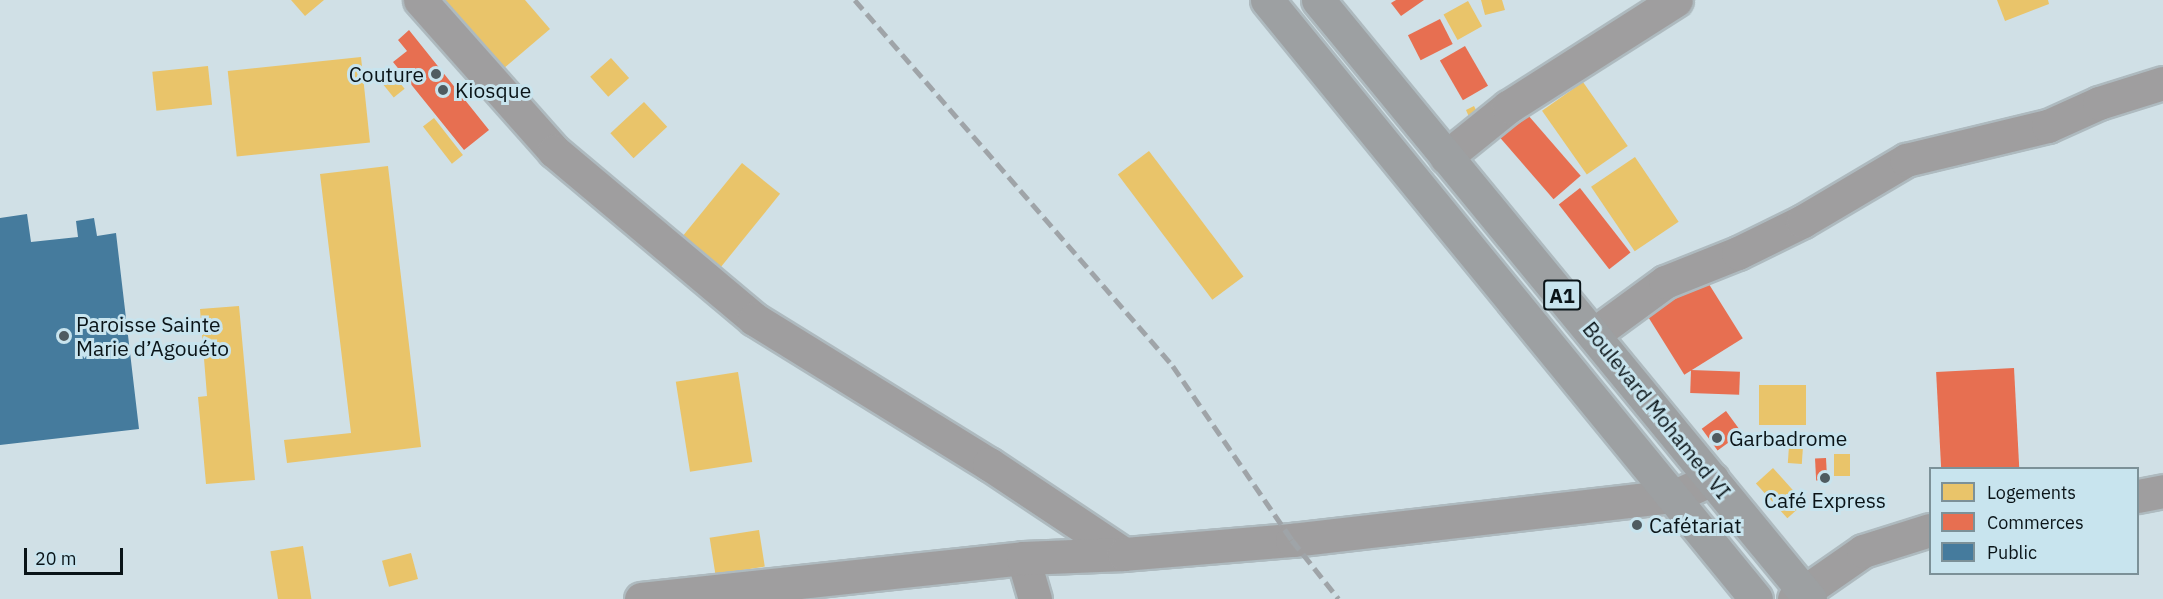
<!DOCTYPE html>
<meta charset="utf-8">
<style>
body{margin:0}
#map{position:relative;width:2163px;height:599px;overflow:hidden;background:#d0e0e6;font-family:"IBM Plex Sans",sans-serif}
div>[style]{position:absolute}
.homes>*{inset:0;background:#e9c46a;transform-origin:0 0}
.shops>*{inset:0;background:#e76f51;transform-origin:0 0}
.public>*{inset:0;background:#457b9d}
.roads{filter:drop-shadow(2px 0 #aebabf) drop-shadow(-2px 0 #aebabf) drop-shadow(0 2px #aebabf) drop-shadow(0 -2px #aebabf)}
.minor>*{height:33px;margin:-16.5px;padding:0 16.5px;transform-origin:16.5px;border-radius:16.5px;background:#9f9e9f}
.tertiary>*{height:33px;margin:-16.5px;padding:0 16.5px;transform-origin:16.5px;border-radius:16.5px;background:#9f9e9f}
.primary>*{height:33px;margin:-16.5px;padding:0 16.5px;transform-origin:16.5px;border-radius:16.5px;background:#9da0a2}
.rail>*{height:4.5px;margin-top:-2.25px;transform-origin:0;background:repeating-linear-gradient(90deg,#9fa4a8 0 12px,transparent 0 18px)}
.dots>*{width:16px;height:16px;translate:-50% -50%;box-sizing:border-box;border:3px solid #c8e4ee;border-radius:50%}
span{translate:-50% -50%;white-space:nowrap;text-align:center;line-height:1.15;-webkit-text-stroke:6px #c8e4ee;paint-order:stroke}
.shield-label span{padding:2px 4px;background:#c8e4ee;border:2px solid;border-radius:4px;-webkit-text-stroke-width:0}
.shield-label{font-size:20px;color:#0a1418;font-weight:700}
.poi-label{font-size:21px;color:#0a1418}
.right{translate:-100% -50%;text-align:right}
.left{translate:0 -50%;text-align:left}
.street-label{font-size:21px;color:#0a1418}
.legend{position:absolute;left:1929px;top:467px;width:210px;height:108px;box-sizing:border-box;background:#c8e4ee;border:2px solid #7c9198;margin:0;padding:8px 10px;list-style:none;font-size:18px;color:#0a1418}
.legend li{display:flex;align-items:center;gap:12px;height:30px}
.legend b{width:30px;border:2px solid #7c9198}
.scale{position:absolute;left:24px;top:548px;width:99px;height:27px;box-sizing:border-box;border:3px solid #0a1418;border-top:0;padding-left:8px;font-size:18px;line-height:21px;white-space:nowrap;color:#0a1418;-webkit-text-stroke:4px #c8e4ee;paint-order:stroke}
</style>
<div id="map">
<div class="homes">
<i style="clip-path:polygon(291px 0,324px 0,305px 16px)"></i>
<i style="clip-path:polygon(432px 0,525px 0,550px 29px,496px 75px)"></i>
<i style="clip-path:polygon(1481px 0,1502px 0,1505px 10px,1485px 15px)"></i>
<i style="clip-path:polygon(1997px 0,2048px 0,2049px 4px,2005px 21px)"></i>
<i style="left:1468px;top:1px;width:29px;height:28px;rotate:61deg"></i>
<i style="left:361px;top:57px;width:86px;height:134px;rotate:84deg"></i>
<i style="left:611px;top:58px;width:27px;height:28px;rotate:48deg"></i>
<i style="left:208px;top:66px;width:39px;height:56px;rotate:84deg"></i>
<i style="left:387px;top:67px;width:28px;height:14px;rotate:51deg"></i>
<i style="left:1583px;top:82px;width:78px;height:50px;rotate:55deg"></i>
<i style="left:644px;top:102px;width:34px;height:46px;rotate:47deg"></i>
<i style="clip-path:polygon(1474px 106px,1479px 116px,1470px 119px,1466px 110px)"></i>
<i style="left:434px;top:118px;width:47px;height:14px;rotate:52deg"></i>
<i style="left:1149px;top:151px;width:157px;height:39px;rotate:53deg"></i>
<i style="left:1635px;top:157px;width:78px;height:53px;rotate:56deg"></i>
<i style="left:742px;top:163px;width:49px;height:94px;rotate:39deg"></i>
<i style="clip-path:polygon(388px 166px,421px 447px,287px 463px,284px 440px,351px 433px,320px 174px)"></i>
<i style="clip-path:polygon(239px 306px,255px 480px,206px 484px,198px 397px,207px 396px,200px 309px)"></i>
<i style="left:738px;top:372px;width:91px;height:63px;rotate:81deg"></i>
<i style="left:1759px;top:385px;width:47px;height:40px"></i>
<i style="left:1789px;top:446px;width:14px;height:17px;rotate:4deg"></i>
<i style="left:1834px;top:454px;width:16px;height:22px"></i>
<i style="left:1773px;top:468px;width:47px;height:23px;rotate:48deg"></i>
<i style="left:759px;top:530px;width:37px;height:50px;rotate:81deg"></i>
<i style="left:303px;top:546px;width:54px;height:33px;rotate:81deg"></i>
<i style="left:411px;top:553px;width:27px;height:30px;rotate:75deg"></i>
</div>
<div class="shops">
<i style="clip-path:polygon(1396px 0,1424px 0,1401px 16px,1391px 3px)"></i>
<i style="left:1440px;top:19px;width:28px;height:36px;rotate:63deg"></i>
<i style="clip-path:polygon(409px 30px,489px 130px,464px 150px,393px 62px,407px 51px,398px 40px)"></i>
<i style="left:1465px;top:46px;width:46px;height:29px;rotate:60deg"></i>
<i style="left:1521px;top:107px;width:91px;height:36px;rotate:49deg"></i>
<i style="left:1580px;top:188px;width:82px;height:27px;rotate:52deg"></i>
<i style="left:1702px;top:273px;width:77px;height:69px;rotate:58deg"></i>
<i style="left:2014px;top:368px;width:100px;height:78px;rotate:87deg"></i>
<i style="left:1691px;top:370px;width:49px;height:23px;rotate:2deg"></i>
<i style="left:1726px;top:411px;width:27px;height:30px;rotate:54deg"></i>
<i style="left:1826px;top:458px;width:22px;height:11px;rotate:87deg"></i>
</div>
<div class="public">
<i style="clip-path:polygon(27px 214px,31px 242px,78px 237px,76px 221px,94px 218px,97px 236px,116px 233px,139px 429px,0 445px,0 218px)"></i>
</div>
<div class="roads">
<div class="minor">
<i style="left:420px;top:0;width:202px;rotate:48.4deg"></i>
<i style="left:554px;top:151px;width:261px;rotate:40deg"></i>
<i style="left:754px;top:319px;width:276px;rotate:31.7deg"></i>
<i style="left:989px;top:464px;width:162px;rotate:33.7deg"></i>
<i style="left:1446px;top:157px;width:80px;rotate:-38.9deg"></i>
<i style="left:1508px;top:107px;width:199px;rotate:-32.5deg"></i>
<i style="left:1594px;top:334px;width:88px;rotate:-36.2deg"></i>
<i style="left:1665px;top:282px;width:79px;rotate:-21.7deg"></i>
<i style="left:1738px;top:253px;width:72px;rotate:-26.2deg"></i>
<i style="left:1803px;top:221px;width:120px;rotate:-30.6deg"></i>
<i style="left:1906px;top:160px;width:146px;rotate:-13.5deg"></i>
<i style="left:2048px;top:126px;width:56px;rotate:-24.3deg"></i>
<i style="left:2099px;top:103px;width:67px;rotate:-17.4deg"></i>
<i style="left:1023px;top:558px;width:43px;rotate:73.7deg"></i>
<i style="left:641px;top:599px;width:384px;rotate:-6.1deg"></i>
<i style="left:1023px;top:558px;width:101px;rotate:-2.3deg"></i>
<i style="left:1124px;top:554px;width:169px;rotate:-4.8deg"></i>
<i style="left:1292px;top:540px;width:386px;rotate:-6.6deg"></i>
<i style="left:1675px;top:496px;width:41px;rotate:-24.7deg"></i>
</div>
<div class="tertiary">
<i style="left:2138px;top:496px;width:25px;rotate:-11deg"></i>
<i style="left:1794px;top:599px;width:84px;rotate:-34.8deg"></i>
<i style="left:1863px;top:551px;width:70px;rotate:-17.4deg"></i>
</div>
<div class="primary">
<i style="left:1267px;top:0;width:773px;rotate:50.77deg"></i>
<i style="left:1318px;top:0;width:775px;rotate:50.6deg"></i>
</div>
</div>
<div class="rail">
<i style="left:855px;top:0;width:485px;rotate:49deg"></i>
<i style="left:1173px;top:366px;width:211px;rotate:55.6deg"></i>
<i style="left:1292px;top:540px;width:75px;rotate:51.5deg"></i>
</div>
<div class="dots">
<i style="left:436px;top:74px;background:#4f5b60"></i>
<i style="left:443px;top:90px;background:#4f5b60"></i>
<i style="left:64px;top:336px;background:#4f5b60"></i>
<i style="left:1717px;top:438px;background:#4f5b60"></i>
<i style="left:1825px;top:478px;background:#4f5b60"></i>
<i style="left:1637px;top:525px;background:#4f5b60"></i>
</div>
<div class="shield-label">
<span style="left:1562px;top:295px">A1</span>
</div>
<div class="poi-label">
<span class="right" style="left:424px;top:74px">Couture</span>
<span class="left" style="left:455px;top:90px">Kiosque</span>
<span class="left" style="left:76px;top:336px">Paroisse Sainte<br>Marie d’Agouéto</span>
<span class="left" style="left:1729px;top:438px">Garbadrome</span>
<span style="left:1825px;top:500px">Café Express</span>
<span class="left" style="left:1649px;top:525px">Cafétariat</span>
</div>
<div class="street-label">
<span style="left:1657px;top:410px;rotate:51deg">Boulevard Mohamed VI</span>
</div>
<ul class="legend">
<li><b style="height:16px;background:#e9c46a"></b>Logements</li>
<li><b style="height:16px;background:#e76f51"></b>Commerces</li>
<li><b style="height:16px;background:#457b9d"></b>Public</li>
</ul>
<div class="scale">20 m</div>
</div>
